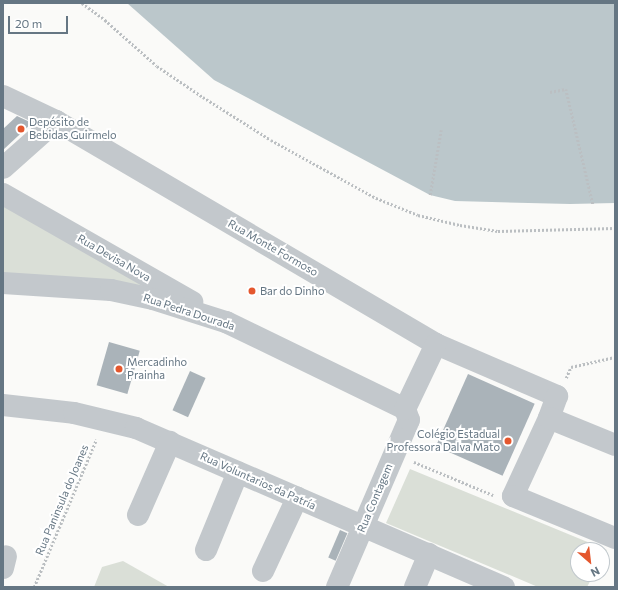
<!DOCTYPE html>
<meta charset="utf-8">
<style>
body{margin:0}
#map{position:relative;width:618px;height:590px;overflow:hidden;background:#fafaf8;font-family:Commissioner,sans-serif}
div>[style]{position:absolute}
.green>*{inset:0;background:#dadfd7}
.water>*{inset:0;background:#bbc7cb}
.building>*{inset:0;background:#aab3b9;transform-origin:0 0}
.path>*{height:2.5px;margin-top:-1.25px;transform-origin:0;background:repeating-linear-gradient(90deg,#bbbfc2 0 2px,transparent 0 4px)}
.minor>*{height:22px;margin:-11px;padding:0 11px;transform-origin:11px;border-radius:11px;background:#c3c8cc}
.dots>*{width:11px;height:11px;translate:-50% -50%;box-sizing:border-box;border:2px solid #fff;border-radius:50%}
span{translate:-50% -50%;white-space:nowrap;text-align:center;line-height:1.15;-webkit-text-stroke:4px #fff;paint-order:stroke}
.poi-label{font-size:11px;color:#657683}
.left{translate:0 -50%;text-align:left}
.right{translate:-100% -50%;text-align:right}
.street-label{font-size:11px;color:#657683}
.frame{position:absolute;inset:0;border:4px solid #657683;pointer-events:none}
.north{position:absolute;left:570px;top:542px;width:40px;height:40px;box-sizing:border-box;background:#fff;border:1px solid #c1c8cd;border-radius:50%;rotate:152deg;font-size:11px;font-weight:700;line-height:16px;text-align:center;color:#657683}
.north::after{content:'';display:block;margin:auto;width:14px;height:18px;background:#e4572e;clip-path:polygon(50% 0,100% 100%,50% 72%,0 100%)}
.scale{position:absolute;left:8px;top:16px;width:60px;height:18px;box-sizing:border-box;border:2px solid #657683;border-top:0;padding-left:5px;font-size:12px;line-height:14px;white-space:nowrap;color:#657683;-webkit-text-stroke:3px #fff;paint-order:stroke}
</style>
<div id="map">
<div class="green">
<i style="clip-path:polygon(3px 199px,149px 284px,145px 294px,3px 276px)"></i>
<i style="clip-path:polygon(410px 469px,607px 550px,602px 559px,602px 550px,578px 550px,578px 574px,594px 574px,587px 587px,538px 587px,386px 523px)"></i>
<i style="clip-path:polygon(123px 561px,169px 587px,94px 587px,102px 567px)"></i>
</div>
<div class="water">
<i style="clip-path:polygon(127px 3px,615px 3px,615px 203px,570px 204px,455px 201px,430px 195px,214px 80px)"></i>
</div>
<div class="building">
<i style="clip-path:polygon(17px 116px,32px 123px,3px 150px,3px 129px)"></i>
<i style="left:109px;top:342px;width:32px;height:45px;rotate:16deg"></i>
<i style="left:190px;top:371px;width:17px;height:43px;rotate:24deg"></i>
<i style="left:468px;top:374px;width:73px;height:79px;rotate:24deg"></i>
<i style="left:340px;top:530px;width:8px;height:30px;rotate:23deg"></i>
</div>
<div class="path">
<i style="left:82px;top:3px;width:29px;rotate:36deg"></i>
<i style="left:105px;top:20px;width:69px;rotate:41.5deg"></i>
<i style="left:157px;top:66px;width:55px;rotate:34deg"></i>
<i style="left:203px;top:97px;width:80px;rotate:32.3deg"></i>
<i style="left:271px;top:140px;width:120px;rotate:28.9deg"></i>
<i style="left:376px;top:198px;width:45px;rotate:22deg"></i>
<i style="left:418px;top:215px;width:43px;rotate:13.4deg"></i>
<i style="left:460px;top:225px;width:38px;rotate:9deg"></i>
<i style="left:498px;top:231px;width:117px;rotate:-1.5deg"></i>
<i style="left:550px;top:92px;width:16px;rotate:-11deg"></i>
<i style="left:566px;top:89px;width:118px;rotate:76.8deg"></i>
<i style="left:430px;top:195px;width:66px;rotate:-80.4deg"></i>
<i style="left:566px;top:378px;width:12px;rotate:-66deg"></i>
<i style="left:571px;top:367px;width:45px;rotate:-12.8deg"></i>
<i style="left:414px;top:462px;width:86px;rotate:22.7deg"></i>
<i style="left:34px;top:587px;width:160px;rotate:-67.1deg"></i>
</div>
<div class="minor">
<i style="left:3px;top:96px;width:59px;rotate:25.3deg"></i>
<i style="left:56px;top:121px;width:441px;rotate:30.4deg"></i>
<i style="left:436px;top:344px;width:132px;rotate:23.3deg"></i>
<i style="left:557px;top:396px;width:23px;rotate:110deg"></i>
<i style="left:549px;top:418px;width:86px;rotate:114.8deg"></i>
<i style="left:513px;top:496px;width:110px;rotate:22.4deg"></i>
<i style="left:3px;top:168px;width:71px;rotate:-41.6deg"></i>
<i style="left:3px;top:194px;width:218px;rotate:29.7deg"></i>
<i style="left:3px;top:283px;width:108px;rotate:3.7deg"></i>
<i style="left:111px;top:290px;width:43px;rotate:12.1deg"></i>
<i style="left:153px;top:299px;width:77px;rotate:17.5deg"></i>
<i style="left:226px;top:322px;width:199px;rotate:25.9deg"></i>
<i style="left:3px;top:405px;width:71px;rotate:6.4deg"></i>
<i style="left:74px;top:413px;width:64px;rotate:13.6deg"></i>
<i style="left:136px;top:428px;width:401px;rotate:23.4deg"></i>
<i style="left:549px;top:418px;width:71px;rotate:22.2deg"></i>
<i style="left:138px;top:515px;width:80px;rotate:-66.3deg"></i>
<i style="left:206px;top:550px;width:84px;rotate:-67.7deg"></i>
<i style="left:3px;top:568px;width:12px;rotate:-76deg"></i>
<i style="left:263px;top:571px;width:81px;rotate:-65deg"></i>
<i style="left:337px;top:587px;width:182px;rotate:-66.7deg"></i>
<i style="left:409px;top:420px;width:12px;rotate:-110deg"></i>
<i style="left:405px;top:409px;width:72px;rotate:-64.5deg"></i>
<i style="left:415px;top:587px;width:36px;rotate:-67deg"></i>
</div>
<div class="dots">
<i style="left:21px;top:129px;background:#e4572e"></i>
<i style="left:252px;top:291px;background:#e4572e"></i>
<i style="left:119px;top:369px;background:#e4572e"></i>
<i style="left:508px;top:441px;background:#e4572e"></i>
</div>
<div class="poi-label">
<span class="left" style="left:29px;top:129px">Depósito de<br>Bebidas Guirmelo</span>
<span class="left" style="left:260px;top:291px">Bar do Dinho</span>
<span class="left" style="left:127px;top:369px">Mercadinho<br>Prainha</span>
<span class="right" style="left:500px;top:441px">Colégio Estadual<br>Professora Dalva Mato</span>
</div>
<div class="street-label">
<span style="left:273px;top:248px;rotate:30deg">Rua Monte Formoso</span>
<span style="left:114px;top:258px;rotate:30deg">Rua Devisa Nova</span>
<span style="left:189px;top:312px;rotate:18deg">Rua Pedra Dourada</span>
<span style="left:258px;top:481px;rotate:24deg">Rua Voluntarios da Patría</span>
<span style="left:375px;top:498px;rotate:-67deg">Rua Contagem</span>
<span style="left:62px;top:500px;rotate:-67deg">Rua Paninsula do Joanes</span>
</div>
<div class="frame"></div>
<div class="north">N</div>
<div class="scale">20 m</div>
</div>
